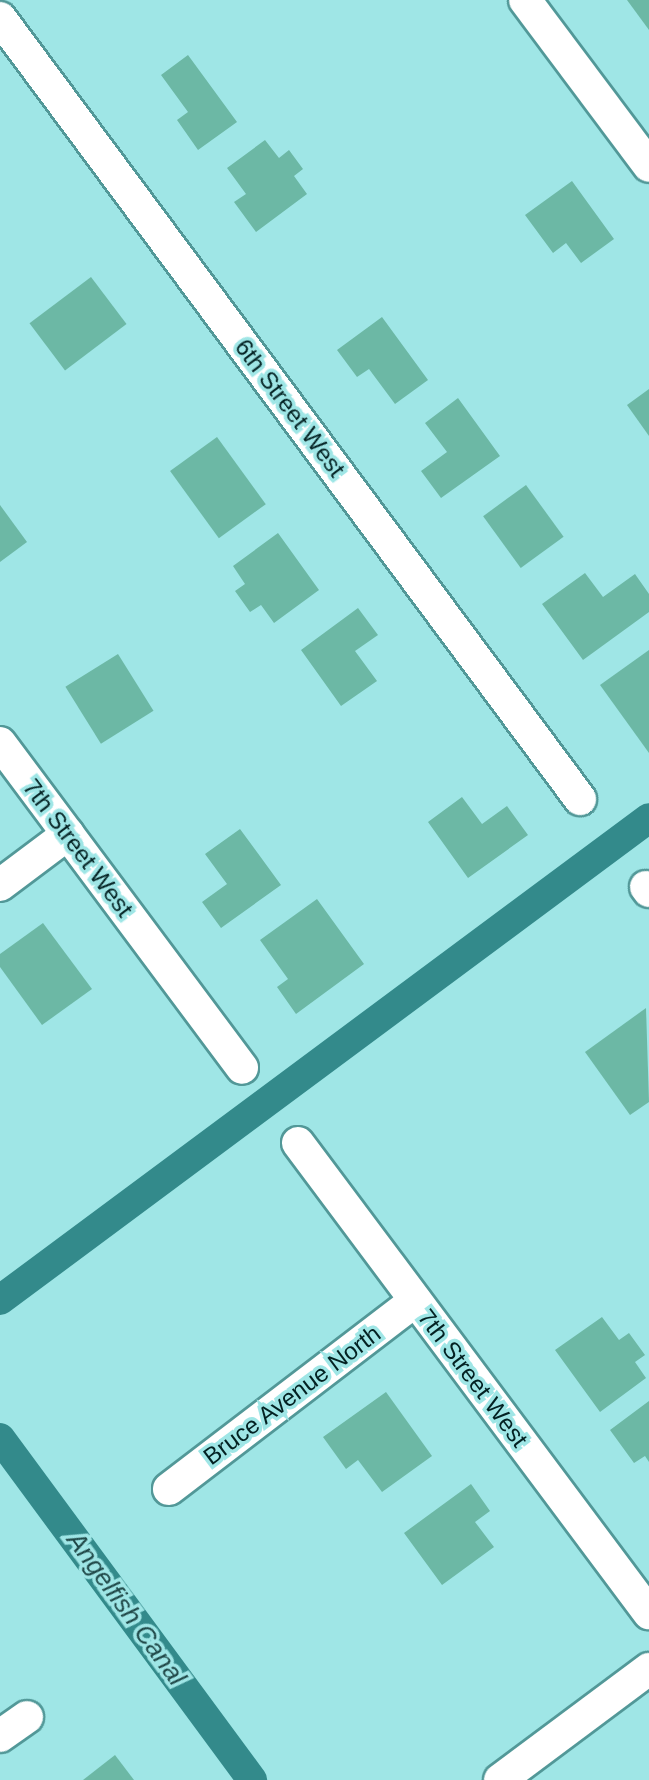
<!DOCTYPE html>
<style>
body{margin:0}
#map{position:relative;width:649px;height:1780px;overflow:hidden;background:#9fe6e6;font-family:Arial,sans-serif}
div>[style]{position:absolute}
.canal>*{height:30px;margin:-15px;padding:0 15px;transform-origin:15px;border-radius:15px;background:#338a8b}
.building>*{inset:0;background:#6cb8a5;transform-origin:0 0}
.roads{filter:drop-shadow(2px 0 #529898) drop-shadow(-2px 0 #529898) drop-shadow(0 2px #529898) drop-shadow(0 -2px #529898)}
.minor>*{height:32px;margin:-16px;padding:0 16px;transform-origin:16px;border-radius:16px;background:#fff}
span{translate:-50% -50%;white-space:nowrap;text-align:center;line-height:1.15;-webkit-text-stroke:7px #9fe6e6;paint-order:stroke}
.street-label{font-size:24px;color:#032122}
.water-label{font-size:26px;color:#204848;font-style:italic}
</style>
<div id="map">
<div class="canal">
<i style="left:0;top:1300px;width:808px;rotate:-36.6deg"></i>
<i style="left:0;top:1438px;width:425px;rotate:53.6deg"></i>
</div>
<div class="building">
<i style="clip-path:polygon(627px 0,649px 0,649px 30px)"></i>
<i style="clip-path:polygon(188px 55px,237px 122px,198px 150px,177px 120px,188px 112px,161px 75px)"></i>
<i style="clip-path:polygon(265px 140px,279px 158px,289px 150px,303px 169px,294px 176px,307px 194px,256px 232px,234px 202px,246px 194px,227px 168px)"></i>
<i style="clip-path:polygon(572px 181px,614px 239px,581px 263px,566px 243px,553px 253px,525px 215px)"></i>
<i style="left:91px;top:277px;width:59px;height:77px;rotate:53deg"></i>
<i style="clip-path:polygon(382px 317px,428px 380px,395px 404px,369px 369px,357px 377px,337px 350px)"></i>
<i style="clip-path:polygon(649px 389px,649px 436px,627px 405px)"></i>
<i style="clip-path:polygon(458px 398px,500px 456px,441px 498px,421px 471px,447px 452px,425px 423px)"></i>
<i style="left:217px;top:437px;width:83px;height:58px;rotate:54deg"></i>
<i style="left:526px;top:485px;width:64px;height:53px;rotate:54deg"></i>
<i style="clip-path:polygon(0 505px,27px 542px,0 562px)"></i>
<i style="clip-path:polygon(278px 533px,319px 590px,274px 623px,261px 605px,250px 612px,235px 591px,245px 584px,233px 566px)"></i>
<i style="clip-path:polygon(585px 573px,603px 597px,635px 574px,649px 594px,649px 612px,583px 660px,542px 604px)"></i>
<i style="clip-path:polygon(358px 608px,378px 635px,355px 651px,377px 681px,341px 706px,301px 650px)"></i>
<i style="clip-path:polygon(649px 650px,649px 753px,600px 685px)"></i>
<i style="left:118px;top:654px;width:67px;height:62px;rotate:58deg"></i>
<i style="clip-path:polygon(462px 797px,482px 824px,507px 806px,528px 835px,468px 878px,428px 822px)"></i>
<i style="clip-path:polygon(240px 829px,281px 885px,221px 928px,202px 902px,227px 884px,205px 854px)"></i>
<i style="clip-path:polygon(317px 899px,364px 964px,296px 1014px,277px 987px,288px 979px,260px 940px)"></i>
<i style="clip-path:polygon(43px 923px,92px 989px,42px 1025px,0 967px,0 954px)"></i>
<i style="clip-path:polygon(646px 1008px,649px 1102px,630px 1115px,585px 1052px)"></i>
<i style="clip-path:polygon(602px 1317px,619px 1340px,629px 1333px,645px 1355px,635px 1362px,646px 1378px,600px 1412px,555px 1350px)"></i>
<i style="clip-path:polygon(386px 1392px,432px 1456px,382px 1492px,358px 1460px,346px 1469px,323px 1437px)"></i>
<i style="clip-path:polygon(649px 1401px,649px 1462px,645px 1456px,634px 1463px,610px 1430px)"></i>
<i style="clip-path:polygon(471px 1484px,490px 1511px,475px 1522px,494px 1547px,442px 1585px,404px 1533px)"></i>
<i style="clip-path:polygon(115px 1755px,134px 1780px,83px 1780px)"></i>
</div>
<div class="roads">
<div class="minor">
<i style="left:525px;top:0;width:207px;rotate:53.2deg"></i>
<i style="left:0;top:18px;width:973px;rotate:53.4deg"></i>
<i style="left:0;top:743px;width:405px;rotate:53.3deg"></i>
<i style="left:0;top:885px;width:85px;rotate:-36.9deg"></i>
<i style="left:646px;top:887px;width:5px;rotate:53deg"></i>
<i style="left:298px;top:1143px;width:587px;rotate:53.25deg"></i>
<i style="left:169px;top:1489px;width:310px;rotate:-37.4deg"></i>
<i style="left:0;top:1736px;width:33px;rotate:-35deg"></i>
<i style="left:500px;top:1780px;width:186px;rotate:-36.7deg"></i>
</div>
</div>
<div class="street-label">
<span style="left:290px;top:408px;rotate:53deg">6th Street West</span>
<span style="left:78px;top:848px;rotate:53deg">7th Street West</span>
<span style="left:473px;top:1378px;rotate:53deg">7th Street West</span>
<span style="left:292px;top:1395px;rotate:-37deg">Bruce Avenue North</span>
</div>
<div class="water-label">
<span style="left:126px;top:1609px;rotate:54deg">Angelfish Canal</span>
</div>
</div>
